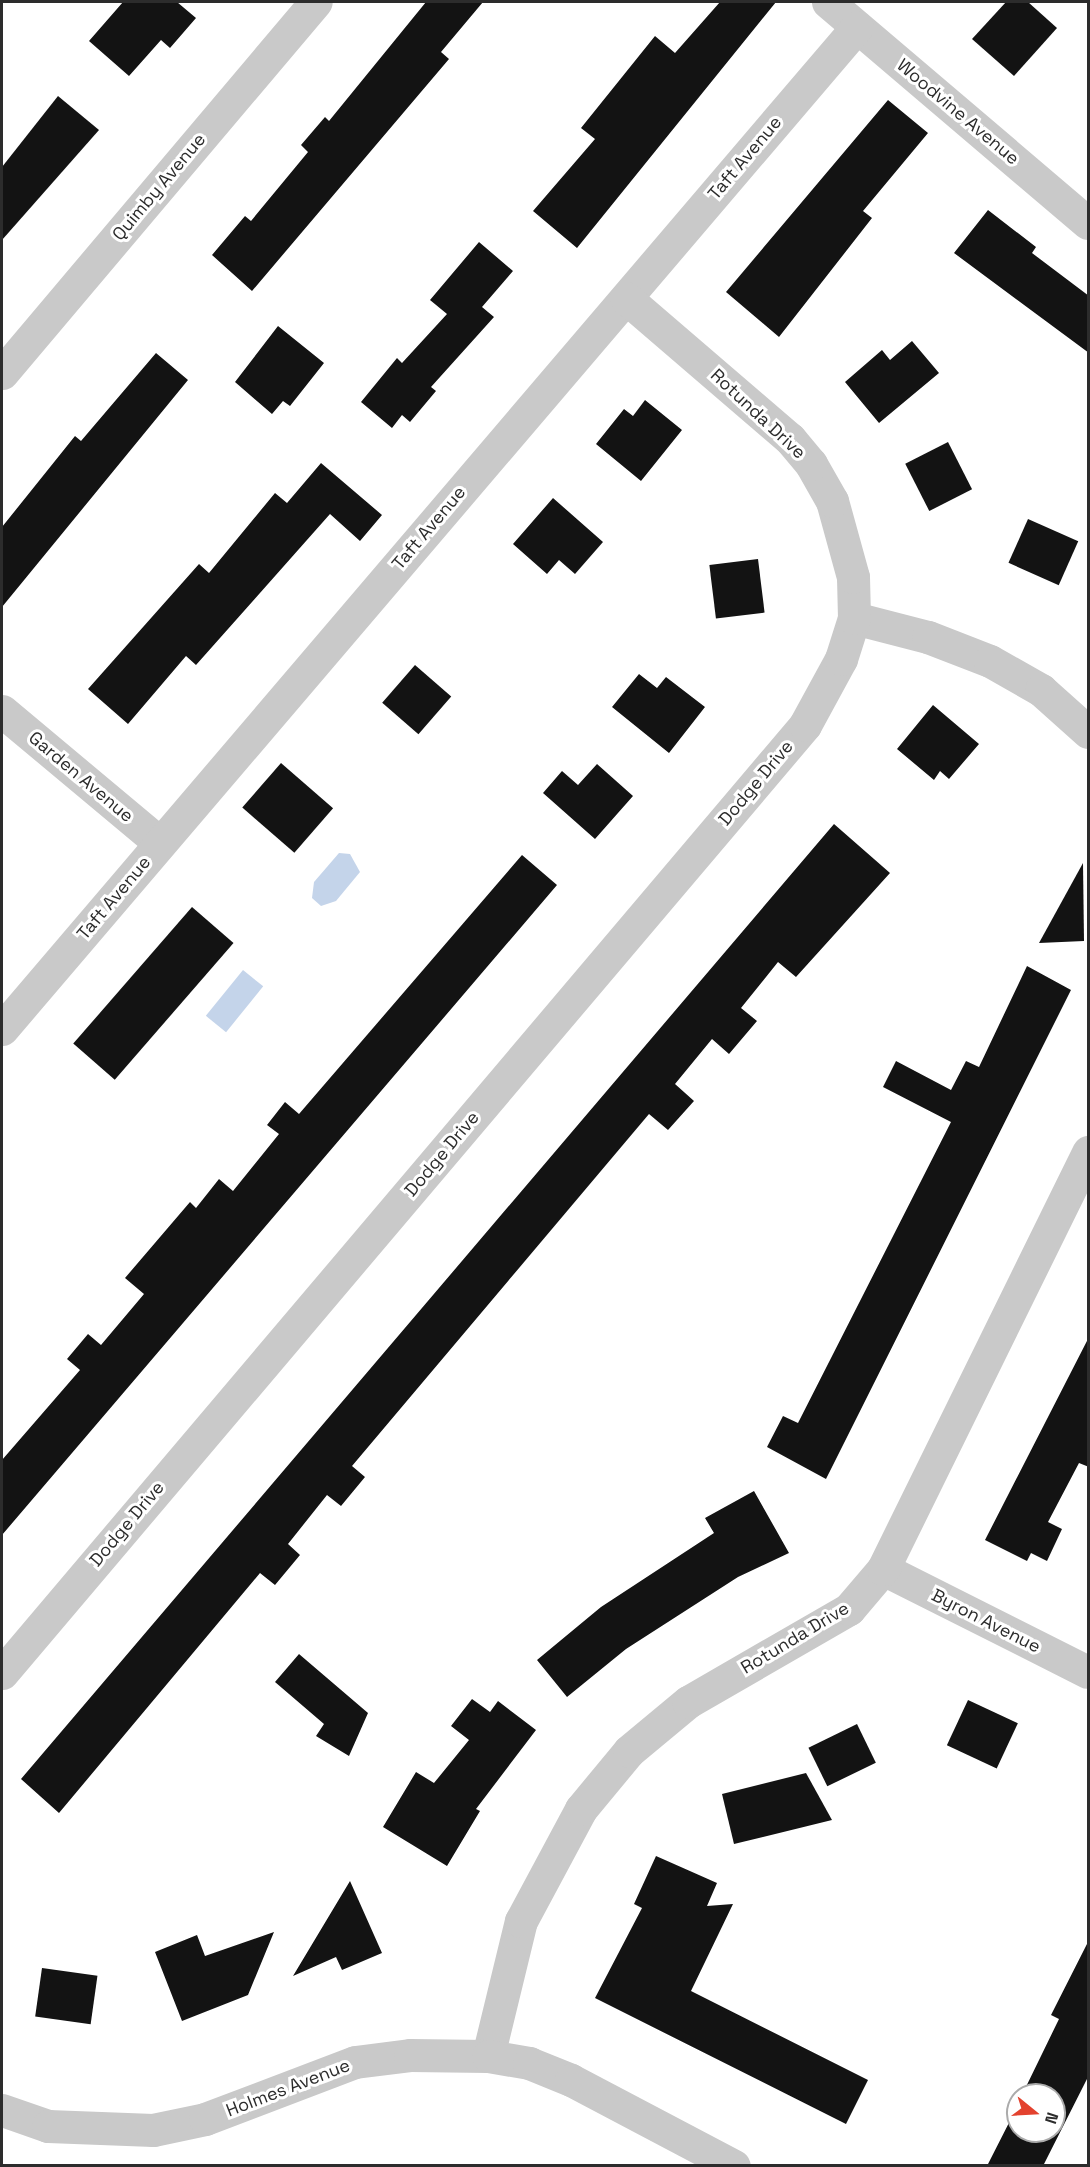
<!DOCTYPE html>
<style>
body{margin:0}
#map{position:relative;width:1090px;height:2167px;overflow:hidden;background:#fff;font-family:"Space Grotesk",sans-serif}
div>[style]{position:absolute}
.water>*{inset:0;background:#c4d4ea;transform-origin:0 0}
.building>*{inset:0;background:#131313;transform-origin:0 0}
.minor>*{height:33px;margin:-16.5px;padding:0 16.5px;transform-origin:16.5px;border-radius:16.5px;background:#c9c9c9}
span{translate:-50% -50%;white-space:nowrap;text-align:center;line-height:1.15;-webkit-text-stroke:6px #fff;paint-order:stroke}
.street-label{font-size:18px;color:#2c2c2c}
.frame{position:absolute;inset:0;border:3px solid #2c2c2c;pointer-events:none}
.north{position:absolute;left:1006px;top:2083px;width:60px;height:60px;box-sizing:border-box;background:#fff;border:2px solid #ababab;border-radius:50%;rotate:108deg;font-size:16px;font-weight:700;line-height:24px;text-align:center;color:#2c2c2c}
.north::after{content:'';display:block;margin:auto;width:21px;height:27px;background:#e3422e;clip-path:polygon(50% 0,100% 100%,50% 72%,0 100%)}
</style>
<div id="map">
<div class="water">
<i style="clip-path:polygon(339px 853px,350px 854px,360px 872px,336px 901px,321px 906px,312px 898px,314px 882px)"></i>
<i style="left:243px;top:970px;width:26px;height:59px;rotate:39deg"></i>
</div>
<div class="building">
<i style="clip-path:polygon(123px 2px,177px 2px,196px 18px,170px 48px,161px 40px,129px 76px,89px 41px)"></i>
<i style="clip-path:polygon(426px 2px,483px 2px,441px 52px,449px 59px,252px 291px,212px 255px,245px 216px,251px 221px,308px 152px,301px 145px,325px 117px,329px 121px)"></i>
<i style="clip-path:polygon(720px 2px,776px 2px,577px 248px,533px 211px,595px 139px,581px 128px,655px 36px,675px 53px)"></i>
<i style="clip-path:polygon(1006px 2px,1028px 2px,1057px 28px,1014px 76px,972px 39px)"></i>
<i style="clip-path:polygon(58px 96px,99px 130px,2px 240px,2px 167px)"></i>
<i style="clip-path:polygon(888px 100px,928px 133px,863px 211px,872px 218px,779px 337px,726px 292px)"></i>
<i style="clip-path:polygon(988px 210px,1036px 247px,1032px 253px,1089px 296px,1089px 353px,954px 253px)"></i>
<i style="clip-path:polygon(479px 242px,513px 271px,482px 307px,494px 317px,431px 387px,436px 391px,410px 422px,402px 415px,392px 428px,361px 402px,397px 358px,402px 363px,447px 314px,430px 300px)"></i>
<i style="clip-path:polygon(278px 326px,324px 363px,290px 406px,283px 401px,272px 414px,235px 382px)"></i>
<i style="clip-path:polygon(912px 341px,939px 373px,879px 423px,845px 382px,882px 350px,890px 360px)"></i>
<i style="clip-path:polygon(156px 353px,188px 380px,2px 607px,2px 527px,75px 436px,81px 441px)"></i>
<i style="clip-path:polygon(645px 400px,682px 430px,641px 481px,596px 444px,624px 409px,633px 416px)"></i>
<i style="left:948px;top:442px;width:53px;height:48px;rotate:63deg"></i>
<i style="clip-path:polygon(321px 463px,382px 515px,360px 541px,330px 514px,196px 665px,186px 656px,128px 724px,88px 689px,199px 564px,209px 573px,275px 493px,287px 503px)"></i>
<i style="clip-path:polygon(553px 498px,603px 542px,575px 574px,559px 560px,547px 574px,513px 544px)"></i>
<i style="left:1028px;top:519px;width:55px;height:48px;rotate:24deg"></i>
<i style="left:758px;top:559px;width:54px;height:49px;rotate:83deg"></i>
<i style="left:415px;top:665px;width:48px;height:50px;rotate:41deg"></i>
<i style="clip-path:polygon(639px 674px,657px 688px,666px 677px,705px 707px,669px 753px,612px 707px)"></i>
<i style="clip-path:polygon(933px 705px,979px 744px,949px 779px,940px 771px,934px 780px,897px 749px)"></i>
<i style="left:281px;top:763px;width:69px;height:59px;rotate:41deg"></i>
<i style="clip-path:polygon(597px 764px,633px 796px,595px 839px,543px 793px,562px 771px,578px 785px)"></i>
<i style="clip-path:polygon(834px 824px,890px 873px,796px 977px,778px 962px,741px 1008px,757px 1021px,729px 1054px,712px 1039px,675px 1084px,694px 1101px,668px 1130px,649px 1114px,352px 1466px,365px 1477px,341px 1506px,327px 1495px,288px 1544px,300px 1555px,275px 1585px,260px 1573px,59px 1813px,21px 1779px)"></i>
<i style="clip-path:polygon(522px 855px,557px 885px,2px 1535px,2px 1460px,80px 1370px,67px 1359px,88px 1334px,101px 1345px,144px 1294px,125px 1278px,190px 1202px,196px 1208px,219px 1179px,233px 1191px,279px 1134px,267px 1125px,285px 1102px,299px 1114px)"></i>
<i style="clip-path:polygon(1083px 863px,1084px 941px,1039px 943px)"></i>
<i style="left:192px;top:907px;width:55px;height:181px;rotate:41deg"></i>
<i style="clip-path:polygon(1027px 966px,1071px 990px,826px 1479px,767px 1447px,783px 1416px,798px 1423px,951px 1122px,883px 1087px,896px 1061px,951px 1090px,966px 1061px,979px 1067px)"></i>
<i style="clip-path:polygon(1089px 1337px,1089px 1467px,1079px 1463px,1048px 1522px,1062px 1529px,1047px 1561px,1031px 1553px,1027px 1561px,985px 1540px)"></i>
<i style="clip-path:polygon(754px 1491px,789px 1553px,738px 1577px,626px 1649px,567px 1697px,537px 1660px,601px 1607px,714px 1533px,705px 1518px)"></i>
<i style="clip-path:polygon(299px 1654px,368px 1713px,349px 1756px,316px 1736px,324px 1724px,275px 1682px)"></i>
<i style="clip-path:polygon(472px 1699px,490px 1712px,498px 1701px,536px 1730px,476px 1809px,480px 1811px,447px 1866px,383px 1827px,416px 1772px,434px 1783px,469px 1740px,451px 1726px)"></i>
<i style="left:968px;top:1700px;width:55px;height:50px;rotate:25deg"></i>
<i style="left:857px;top:1724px;width:43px;height:54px;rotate:64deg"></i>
<i style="clip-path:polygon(806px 1773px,832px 1820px,734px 1844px,722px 1794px)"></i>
<i style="clip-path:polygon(656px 1856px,717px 1883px,707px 1906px,733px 1904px,691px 1991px,868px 2080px,846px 2124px,595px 1998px,642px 1908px,634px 1904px)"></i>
<i style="clip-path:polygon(350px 1881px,382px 1953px,342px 1970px,336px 1957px,293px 1976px)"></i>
<i style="clip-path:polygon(274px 1932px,248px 1995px,182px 2021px,155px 1952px,197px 1935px,205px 1956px)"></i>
<i style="clip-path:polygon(1089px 1940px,1089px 2075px,1043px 2166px,987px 2166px,1018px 2105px,1018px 2131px,1054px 2131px,1054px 2095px,1022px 2095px,1059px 2019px,1051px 2015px)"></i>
<i style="left:42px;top:1968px;width:56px;height:49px;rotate:8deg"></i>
</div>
<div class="minor">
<i style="left:828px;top:2px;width:341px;rotate:40.4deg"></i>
<i style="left:2px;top:373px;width:486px;rotate:-49.8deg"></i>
<i style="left:854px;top:618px;width:76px;rotate:14.4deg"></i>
<i style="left:928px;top:637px;width:66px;rotate:21.2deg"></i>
<i style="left:990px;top:661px;width:59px;rotate:29.6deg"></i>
<i style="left:1041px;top:690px;width:63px;rotate:41.8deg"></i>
<i style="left:2px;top:711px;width:206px;rotate:39.9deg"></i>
<i style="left:2px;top:1029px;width:1317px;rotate:-49.53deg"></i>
<i style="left:883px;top:1569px;width:229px;rotate:26.7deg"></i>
<i style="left:2px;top:1673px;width:1242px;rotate:-49.73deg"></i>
<i style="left:805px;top:725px;width:75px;rotate:-61.4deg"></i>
<i style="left:841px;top:659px;width:43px;rotate:-72.4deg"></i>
<i style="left:854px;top:618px;width:41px;rotate:-91.4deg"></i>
<i style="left:853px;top:577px;width:79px;rotate:-105.4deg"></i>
<i style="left:832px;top:501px;width:43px;rotate:-119.6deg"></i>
<i style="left:811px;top:464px;width:33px;rotate:-130deg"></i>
<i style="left:790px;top:439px;width:216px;rotate:-139.3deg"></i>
<i style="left:488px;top:2056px;width:139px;rotate:-76.3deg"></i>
<i style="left:521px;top:1921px;width:127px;rotate:-61.8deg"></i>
<i style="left:581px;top:1809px;width:75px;rotate:-50.4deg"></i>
<i style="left:629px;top:1751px;width:77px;rotate:-39.7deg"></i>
<i style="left:688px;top:1702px;width:186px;rotate:-30deg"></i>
<i style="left:849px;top:1609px;width:52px;rotate:-49.6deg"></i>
<i style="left:883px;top:1569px;width:465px;rotate:-63.8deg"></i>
<i style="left:2px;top:2110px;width:49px;rotate:19.2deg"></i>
<i style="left:48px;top:2126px;width:105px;rotate:2.2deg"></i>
<i style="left:153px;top:2130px;width:53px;rotate:-11.9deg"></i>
<i style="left:205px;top:2119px;width:160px;rotate:-20.8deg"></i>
<i style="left:355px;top:2062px;width:55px;rotate:-7.3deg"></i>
<i style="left:410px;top:2055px;width:78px;rotate:0.7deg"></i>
<i style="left:488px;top:2056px;width:42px;rotate:9.7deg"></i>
<i style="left:529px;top:2063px;width:45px;rotate:22deg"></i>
<i style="left:571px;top:2080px;width:184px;rotate:27.8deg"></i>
</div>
<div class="street-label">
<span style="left:958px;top:112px;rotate:40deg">Woodvine Avenue</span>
<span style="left:745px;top:158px;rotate:-50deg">Taft Avenue</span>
<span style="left:159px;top:187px;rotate:-50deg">Quimby Avenue</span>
<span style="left:758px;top:414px;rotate:43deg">Rotunda Drive</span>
<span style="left:429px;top:528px;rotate:-50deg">Taft Avenue</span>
<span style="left:81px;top:777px;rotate:40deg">Garden Avenue</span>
<span style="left:756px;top:783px;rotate:-50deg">Dodge Drive</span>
<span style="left:114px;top:898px;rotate:-50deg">Taft Avenue</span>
<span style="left:442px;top:1154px;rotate:-50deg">Dodge Drive</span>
<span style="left:127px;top:1524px;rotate:-50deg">Dodge Drive</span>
<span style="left:986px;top:1621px;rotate:27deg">Byron Avenue</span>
<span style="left:795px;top:1638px;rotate:-31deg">Rotunda Drive</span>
<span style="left:288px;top:2088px;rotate:-21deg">Holmes Avenue</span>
</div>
<div class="frame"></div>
<div class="north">N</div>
</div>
